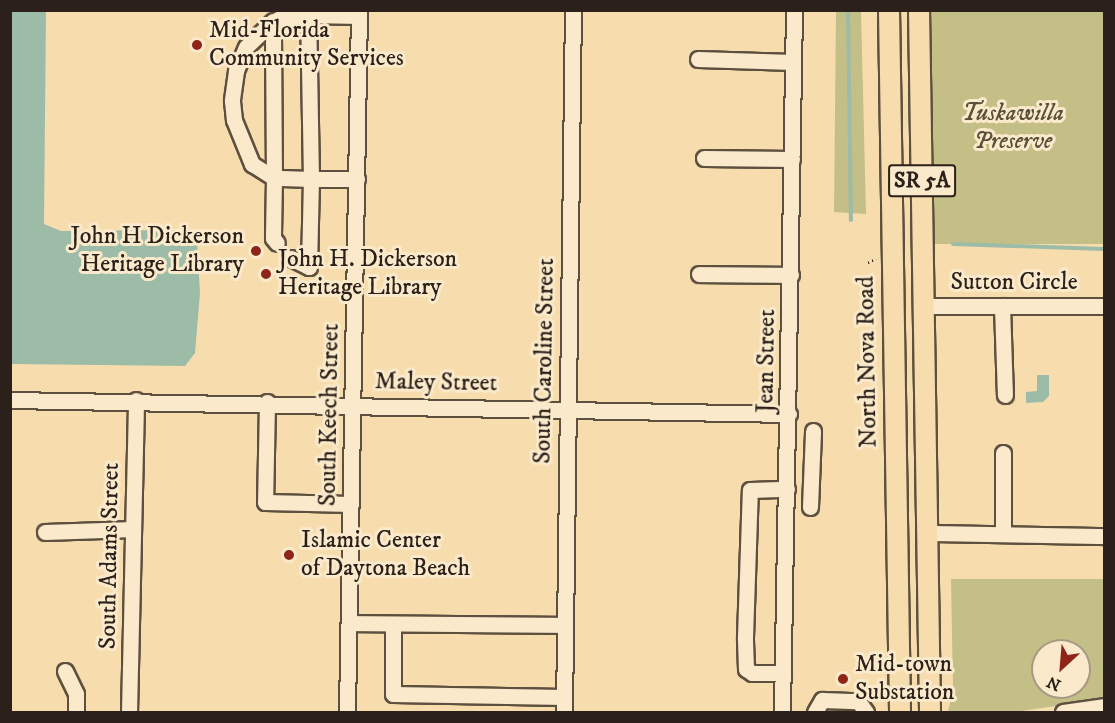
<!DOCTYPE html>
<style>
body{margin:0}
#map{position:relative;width:1115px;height:723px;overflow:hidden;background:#f7ddae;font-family:"IM FELL DW Pica",serif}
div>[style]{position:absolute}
.green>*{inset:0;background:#c3bf86;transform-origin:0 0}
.water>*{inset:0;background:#9dbca8}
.stream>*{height:4px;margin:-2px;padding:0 2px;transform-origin:2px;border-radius:2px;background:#9dbca8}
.path>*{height:2px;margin-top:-1px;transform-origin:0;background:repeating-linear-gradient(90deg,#2b211a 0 1.5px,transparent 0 4.5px)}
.roads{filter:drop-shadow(2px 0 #5e503f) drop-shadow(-2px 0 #5e503f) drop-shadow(0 2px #5e503f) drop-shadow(0 -2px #5e503f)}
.minor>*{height:15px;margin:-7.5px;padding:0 7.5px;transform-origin:7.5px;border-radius:7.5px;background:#fae9ca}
.major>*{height:20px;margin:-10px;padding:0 10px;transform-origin:10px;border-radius:10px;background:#f7ddae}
.dots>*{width:16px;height:16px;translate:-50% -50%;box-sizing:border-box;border:3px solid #fae9ca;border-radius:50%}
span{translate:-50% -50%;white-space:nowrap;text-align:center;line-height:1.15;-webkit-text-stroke:6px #fae9ca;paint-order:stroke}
.shield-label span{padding:2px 4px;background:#fae9ca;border:2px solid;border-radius:4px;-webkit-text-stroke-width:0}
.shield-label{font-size:22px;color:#2b211a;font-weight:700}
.poi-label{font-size:24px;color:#2b211a}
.left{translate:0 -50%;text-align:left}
.right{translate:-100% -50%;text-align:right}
.park-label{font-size:24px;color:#59503a;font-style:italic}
.street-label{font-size:24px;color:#2b211a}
.frame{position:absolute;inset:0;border:12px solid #2b211a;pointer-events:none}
.north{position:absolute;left:1031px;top:639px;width:60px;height:60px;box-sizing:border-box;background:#fae9ca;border:2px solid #a79984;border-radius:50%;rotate:206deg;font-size:16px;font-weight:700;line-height:24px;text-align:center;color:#2b211a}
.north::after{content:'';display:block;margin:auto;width:21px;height:27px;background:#8f2418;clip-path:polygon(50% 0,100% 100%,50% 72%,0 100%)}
</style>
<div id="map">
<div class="green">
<i style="clip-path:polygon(836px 11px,861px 11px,866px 214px,834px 212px)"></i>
<i style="left:919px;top:11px;width:185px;height:233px"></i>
<i style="clip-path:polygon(evenodd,951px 579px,1104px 579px,1104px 699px,1015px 712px,948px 712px,953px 689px,951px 579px,1043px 651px,1079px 651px,1079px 687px,1043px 687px,1043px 651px)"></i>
</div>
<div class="water">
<i style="clip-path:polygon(11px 10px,46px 11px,44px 224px,61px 231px,180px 230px,197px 240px,200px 293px,195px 353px,185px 366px,11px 364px)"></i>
<i style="clip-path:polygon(1037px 375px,1049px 375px,1049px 396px,1043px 402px,1026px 403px,1026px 392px,1037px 391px)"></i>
</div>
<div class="stream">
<i style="left:848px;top:10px;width:210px;rotate:89.2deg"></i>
<i style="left:953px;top:244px;width:151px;rotate:1.9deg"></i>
</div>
<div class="path">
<i style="left:868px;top:263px;width:9px;rotate:-27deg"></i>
</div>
<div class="roads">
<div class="minor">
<i style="left:273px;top:21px;width:37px;rotate:136deg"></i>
<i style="left:246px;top:47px;width:26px;rotate:113deg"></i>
<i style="left:236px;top:71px;width:30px;rotate:98deg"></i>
<i style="left:232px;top:101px;width:19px;rotate:84deg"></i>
<i style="left:234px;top:120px;width:48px;rotate:67.8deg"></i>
<i style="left:252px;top:164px;width:26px;rotate:32deg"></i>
<i style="left:274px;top:178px;width:60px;rotate:91deg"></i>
<i style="left:273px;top:238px;width:6px;rotate:51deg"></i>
<i style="left:698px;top:59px;width:95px;rotate:1.8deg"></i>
<i style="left:704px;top:158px;width:88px;rotate:0.7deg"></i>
<i style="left:357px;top:179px;width:46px;rotate:180deg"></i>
<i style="left:311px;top:179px;width:164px;rotate:-91deg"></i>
<i style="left:308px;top:15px;width:51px;rotate:1.1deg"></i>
<i style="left:291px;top:258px;width:20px;rotate:27deg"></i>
<i style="left:309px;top:267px;width:88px;rotate:-88.7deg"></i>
<i style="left:311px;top:179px;width:37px;rotate:-178deg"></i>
<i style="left:274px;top:178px;width:151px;rotate:-90.4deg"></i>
<i style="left:273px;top:27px;width:9px;rotate:-58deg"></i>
<i style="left:278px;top:19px;width:30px;rotate:-8deg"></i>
<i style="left:699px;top:274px;width:92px;rotate:0.6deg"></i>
<i style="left:923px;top:306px;width:181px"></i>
<i style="left:1002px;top:306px;width:89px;rotate:88.1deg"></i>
<i style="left:10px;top:400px;width:779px;rotate:1.03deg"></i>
<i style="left:267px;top:402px;width:100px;rotate:91.1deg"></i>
<i style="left:265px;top:502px;width:86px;rotate:1.3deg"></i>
<i style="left:810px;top:507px;width:76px;rotate:-87.7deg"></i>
<i style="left:45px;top:532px;width:88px;rotate:-2deg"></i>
<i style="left:926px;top:533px;width:178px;rotate:1deg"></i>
<i style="left:1003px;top:534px;width:81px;rotate:-90deg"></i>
<i style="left:349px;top:623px;width:216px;rotate:0.5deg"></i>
<i style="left:393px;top:624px;width:70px;rotate:90deg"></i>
<i style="left:393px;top:694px;width:171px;rotate:1deg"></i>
<i style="left:65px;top:671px;width:25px;rotate:64deg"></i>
<i style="left:76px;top:694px;width:18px;rotate:90deg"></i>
<i style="left:783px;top:673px;width:31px;rotate:180deg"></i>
<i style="left:752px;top:673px;width:7px;rotate:-146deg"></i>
<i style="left:746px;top:669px;width:32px;rotate:-92deg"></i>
<i style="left:745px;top:637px;width:147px;rotate:-88.1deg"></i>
<i style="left:750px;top:490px;width:37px;rotate:-2deg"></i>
<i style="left:129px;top:712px;width:312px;rotate:-88.7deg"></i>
<i style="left:347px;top:712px;width:702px;rotate:-89.02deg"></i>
<i style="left:564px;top:712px;width:702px;rotate:-89.27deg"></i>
<i style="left:782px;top:712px;width:702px;rotate:-89.02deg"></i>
<i style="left:815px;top:712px;width:14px;rotate:-60deg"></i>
<i style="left:822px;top:700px;width:36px;rotate:2deg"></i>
<i style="left:858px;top:701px;width:14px;rotate:54deg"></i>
<i style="left:1063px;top:712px;width:41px;rotate:-8.3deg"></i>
</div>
<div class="major">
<i style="left:889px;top:10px;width:702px;rotate:89.1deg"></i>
<i style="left:919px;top:10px;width:702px;rotate:89.1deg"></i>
</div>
</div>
<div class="dots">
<i style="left:197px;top:45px;background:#8f2418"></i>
<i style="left:256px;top:251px;background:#8f2418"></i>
<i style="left:266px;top:274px;background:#8f2418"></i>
<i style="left:289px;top:555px;background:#8f2418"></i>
<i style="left:843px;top:679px;background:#8f2418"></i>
</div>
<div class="shield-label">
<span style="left:922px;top:181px">SR 5A</span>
</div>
<div class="poi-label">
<span class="left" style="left:209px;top:45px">Mid-Florida<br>Community Services</span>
<span class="right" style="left:244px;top:251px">John H Dickerson<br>Heritage Library</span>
<span class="left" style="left:278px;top:274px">John H. Dickerson<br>Heritage Library</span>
<span class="left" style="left:301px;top:555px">Islamic Center<br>of Daytona Beach</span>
<span class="left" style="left:855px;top:679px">Mid-town<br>Substation</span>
</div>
<div class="park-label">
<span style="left:1013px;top:128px">Tuskawilla<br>Preserve</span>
</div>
<div class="street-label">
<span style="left:1014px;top:283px">Sutton Circle</span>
<span style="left:545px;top:361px;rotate:-89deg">South Caroline Street</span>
<span style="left:767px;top:361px;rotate:-89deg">Jean Street</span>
<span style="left:868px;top:362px;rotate:-91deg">North Nova Road</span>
<span style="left:436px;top:383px;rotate:1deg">Maley Street</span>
<span style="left:330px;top:415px;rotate:-89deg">South Keech Street</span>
<span style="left:110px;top:556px;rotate:-89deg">South Adams Street</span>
</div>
<div class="frame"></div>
<div class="north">N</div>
</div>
